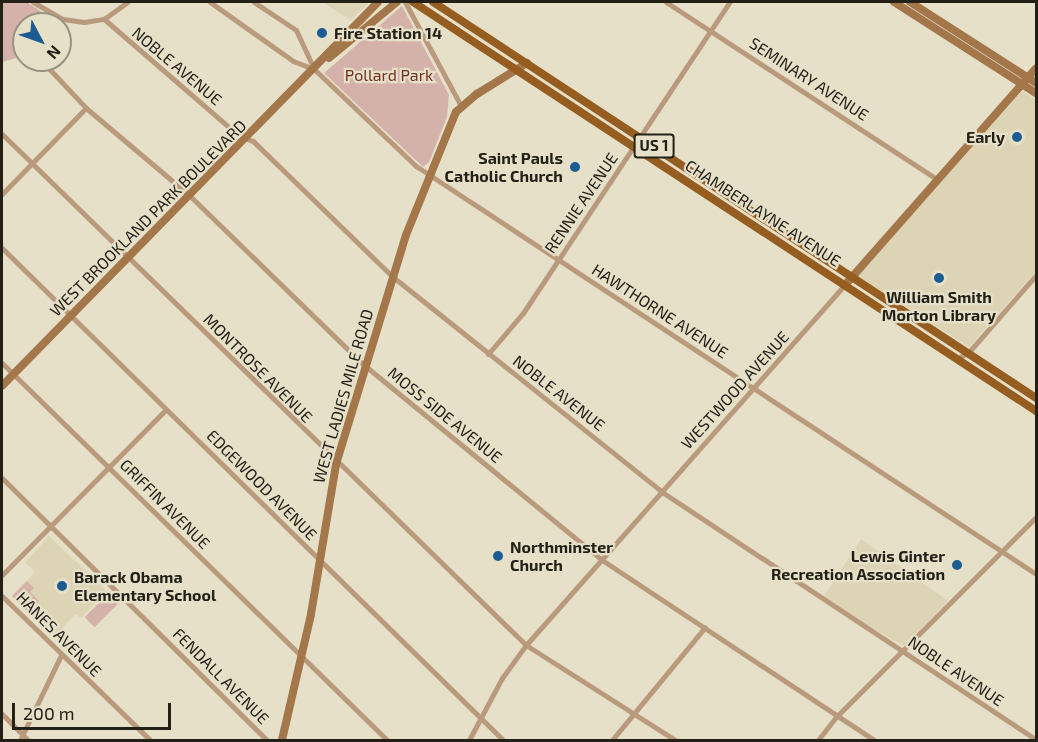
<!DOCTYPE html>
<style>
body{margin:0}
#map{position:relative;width:1038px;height:742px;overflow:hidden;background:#e6e0c8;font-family:"Exo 2",sans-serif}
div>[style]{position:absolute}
.built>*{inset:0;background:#dcd4b5}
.green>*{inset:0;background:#d4b2aa;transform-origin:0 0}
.street>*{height:5px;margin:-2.5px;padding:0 2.5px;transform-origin:2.5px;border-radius:2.5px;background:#b99a7d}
.secondary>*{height:8px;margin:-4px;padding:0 4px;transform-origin:4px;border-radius:4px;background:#a4774b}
.primary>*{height:8px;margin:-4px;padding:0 4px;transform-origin:4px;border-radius:4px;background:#955d20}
.dots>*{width:16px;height:16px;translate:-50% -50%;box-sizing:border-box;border:3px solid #e6e0c8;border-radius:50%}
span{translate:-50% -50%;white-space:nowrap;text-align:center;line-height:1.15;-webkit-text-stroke:4.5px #e6e0c8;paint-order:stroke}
.shield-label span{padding:2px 4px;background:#e6e0c8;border:2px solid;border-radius:4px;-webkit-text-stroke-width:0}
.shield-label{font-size:15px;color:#222017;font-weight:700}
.poi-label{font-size:16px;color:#222017;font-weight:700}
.left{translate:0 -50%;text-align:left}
.right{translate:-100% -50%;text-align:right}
.street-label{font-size:16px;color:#222017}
.park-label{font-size:16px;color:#703124}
.frame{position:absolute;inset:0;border:3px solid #222017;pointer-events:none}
.north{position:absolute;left:12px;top:12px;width:60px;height:60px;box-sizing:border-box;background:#e6e0c8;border:2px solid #989381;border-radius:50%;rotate:131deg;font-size:16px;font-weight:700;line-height:24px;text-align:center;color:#222017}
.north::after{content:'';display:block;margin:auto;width:21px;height:27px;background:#1d5c92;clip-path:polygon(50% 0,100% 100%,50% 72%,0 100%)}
.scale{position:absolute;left:12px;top:703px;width:159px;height:27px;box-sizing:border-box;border:3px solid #222017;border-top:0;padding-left:8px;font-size:18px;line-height:21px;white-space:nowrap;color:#222017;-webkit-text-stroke:4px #e6e0c8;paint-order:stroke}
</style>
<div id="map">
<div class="built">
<i style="clip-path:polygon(322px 2px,369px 2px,351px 20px)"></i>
<i style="clip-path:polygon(1022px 91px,1036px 100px,1036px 271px,969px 347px,858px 276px)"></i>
<i style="clip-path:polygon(49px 536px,107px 591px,81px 618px,76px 614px,53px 637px,12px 596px,35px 572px,25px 562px)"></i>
<i style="clip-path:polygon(861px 539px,948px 601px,904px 646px,822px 599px)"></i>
</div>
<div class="green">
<i style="clip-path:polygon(2px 2px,27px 2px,43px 13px,47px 20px,46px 24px,24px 24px,24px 56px,2px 62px)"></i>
<i style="clip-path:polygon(402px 6px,449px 95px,447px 117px,429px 162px,423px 167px,324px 73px)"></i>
<i style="clip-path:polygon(27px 581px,34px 588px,30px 592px,39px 601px,28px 612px,12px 596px)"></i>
<i style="left:108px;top:594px;width:14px;height:33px;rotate:45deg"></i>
</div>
<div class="street">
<i style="left:33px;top:2px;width:34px;rotate:30deg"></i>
<i style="left:63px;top:19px;width:21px;rotate:8deg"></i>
<i style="left:84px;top:22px;width:20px;rotate:-9deg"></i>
<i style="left:104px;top:19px;width:29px;rotate:-36deg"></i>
<i style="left:210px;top:2px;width:102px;rotate:35.4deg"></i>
<i style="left:293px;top:61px;width:22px;rotate:21deg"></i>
<i style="left:314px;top:69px;width:141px;rotate:43.6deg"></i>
<i style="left:416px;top:166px;width:742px;rotate:33.35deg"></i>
<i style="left:254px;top:2px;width:50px;rotate:33.7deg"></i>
<i style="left:296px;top:30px;width:43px;rotate:65.2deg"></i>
<i style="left:405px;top:2px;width:118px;rotate:61.7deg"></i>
<i style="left:666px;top:2px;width:324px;rotate:33.2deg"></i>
<i style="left:104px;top:19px;width:179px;rotate:40.9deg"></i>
<i style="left:239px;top:136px;width:15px;rotate:20deg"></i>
<i style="left:253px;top:141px;width:195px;rotate:44.2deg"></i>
<i style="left:393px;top:277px;width:344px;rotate:38.6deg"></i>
<i style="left:662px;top:492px;width:449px;rotate:33.5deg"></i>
<i style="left:49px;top:24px;width:9px;rotate:-72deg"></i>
<i style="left:41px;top:60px;width:66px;rotate:46.8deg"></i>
<i style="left:86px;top:108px;width:136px;rotate:40.2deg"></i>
<i style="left:190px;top:196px;width:243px;rotate:44.2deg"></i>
<i style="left:364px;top:365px;width:172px;rotate:39.3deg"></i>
<i style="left:497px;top:474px;width:136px;rotate:39.3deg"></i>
<i style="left:602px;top:560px;width:326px;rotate:33.5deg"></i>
<i style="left:2px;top:134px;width:732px;rotate:44.28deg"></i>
<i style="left:526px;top:645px;width:177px;rotate:32.5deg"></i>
<i style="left:2px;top:194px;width:120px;rotate:-45.7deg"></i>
<i style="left:2px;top:248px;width:702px;rotate:44.48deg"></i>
<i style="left:488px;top:354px;width:54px;rotate:-49.5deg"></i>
<i style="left:523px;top:313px;width:374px;rotate:-56.4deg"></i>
<i style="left:956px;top:359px;width:13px;rotate:-27deg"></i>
<i style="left:968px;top:353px;width:103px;rotate:-48.9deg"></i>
<i style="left:2px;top:363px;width:539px;rotate:44.4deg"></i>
<i style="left:2px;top:478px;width:373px;rotate:44.7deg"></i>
<i style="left:2px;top:575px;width:233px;rotate:-45.3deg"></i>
<i style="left:2px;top:596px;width:206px;rotate:44.2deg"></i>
<i style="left:2px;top:714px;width:37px;rotate:45deg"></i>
<i style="left:20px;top:740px;width:94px;rotate:-64.2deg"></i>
<i style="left:469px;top:740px;width:70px;rotate:-62deg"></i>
<i style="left:502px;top:678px;width:41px;rotate:-54deg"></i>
<i style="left:526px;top:645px;width:481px;rotate:-48.5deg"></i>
<i style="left:612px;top:740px;width:146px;rotate:-50.5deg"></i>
<i style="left:818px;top:740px;width:31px;rotate:-52deg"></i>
<i style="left:837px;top:716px;width:281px;rotate:-45deg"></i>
</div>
<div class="secondary">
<i style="left:894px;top:2px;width:169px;rotate:32.7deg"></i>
<i style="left:910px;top:2px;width:150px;rotate:32.7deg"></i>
<i style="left:329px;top:58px;width:88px;rotate:-39.5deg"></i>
<i style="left:845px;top:285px;width:289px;rotate:-48.6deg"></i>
<i style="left:2px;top:386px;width:537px;rotate:-45.6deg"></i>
<i style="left:282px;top:740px;width:129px;rotate:-77deg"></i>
<i style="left:311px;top:614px;width:152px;rotate:-80.5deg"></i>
<i style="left:336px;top:464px;width:239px;rotate:-73deg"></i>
<i style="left:406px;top:235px;width:133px;rotate:-67.9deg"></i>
<i style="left:456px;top:112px;width:28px;rotate:-41deg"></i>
<i style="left:477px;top:94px;width:59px;rotate:-31.8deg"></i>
</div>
<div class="primary">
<i style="left:413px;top:2px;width:745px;rotate:33.28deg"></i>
<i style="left:433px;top:2px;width:721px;rotate:33.29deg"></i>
</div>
<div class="dots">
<i style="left:322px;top:33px;background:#1d5c92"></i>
<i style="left:1017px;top:137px;background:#1d5c92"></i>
<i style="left:575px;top:167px;background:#1d5c92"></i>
<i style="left:939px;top:278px;background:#1d5c92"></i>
<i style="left:498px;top:556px;background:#1d5c92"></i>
<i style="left:957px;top:565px;background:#1d5c92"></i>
<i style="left:62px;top:586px;background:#1d5c92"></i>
</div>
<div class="shield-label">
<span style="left:654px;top:146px">US 1</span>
</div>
<div class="poi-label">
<span class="left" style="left:334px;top:33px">Fire Station 14</span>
<span class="right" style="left:1005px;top:137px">Early</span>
<span class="right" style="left:563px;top:167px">Saint Pauls<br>Catholic Church</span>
<span style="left:939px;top:306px">William Smith<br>Morton Library</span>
<span class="left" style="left:510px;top:556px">Northminster<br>Church</span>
<span class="right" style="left:945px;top:565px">Lewis Ginter<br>Recreation Association</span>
<span class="left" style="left:74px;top:586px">Barack Obama<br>Elementary School</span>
</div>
<div class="street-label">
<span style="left:177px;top:66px;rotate:40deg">NOBLE AVENUE</span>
<span style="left:809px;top:79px;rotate:33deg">SEMINARY AVENUE</span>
<span style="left:581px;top:203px;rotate:-56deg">RENNIE AVENUE</span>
<span style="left:763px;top:213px;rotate:33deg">CHAMBERLAYNE AVENUE</span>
<span style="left:148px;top:218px;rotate:-45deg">WEST BROOKLAND PARK BOULEVARD</span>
<span style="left:660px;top:311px;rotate:33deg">HAWTHORNE AVENUE</span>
<span style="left:258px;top:368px;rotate:45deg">MONTROSE AVENUE</span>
<span style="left:735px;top:390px;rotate:-48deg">WESTWOOD AVENUE</span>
<span style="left:559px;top:393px;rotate:38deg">NOBLE AVENUE</span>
<span style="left:343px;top:396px;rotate:-74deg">WEST LADIES MILE ROAD</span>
<span style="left:445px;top:415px;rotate:39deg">MOSS SIDE AVENUE</span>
<span style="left:262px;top:485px;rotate:45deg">EDGEWOOD AVENUE</span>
<span style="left:165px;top:504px;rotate:45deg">GRIFFIN AVENUE</span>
<span style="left:59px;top:634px;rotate:45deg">HANES AVENUE</span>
<span style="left:956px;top:671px;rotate:34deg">NOBLE AVENUE</span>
<span style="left:221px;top:676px;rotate:45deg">FENDALL AVENUE</span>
</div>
<div class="park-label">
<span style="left:389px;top:75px">Pollard Park</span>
</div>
<div class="frame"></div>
<div class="north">N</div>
<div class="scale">200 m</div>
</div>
